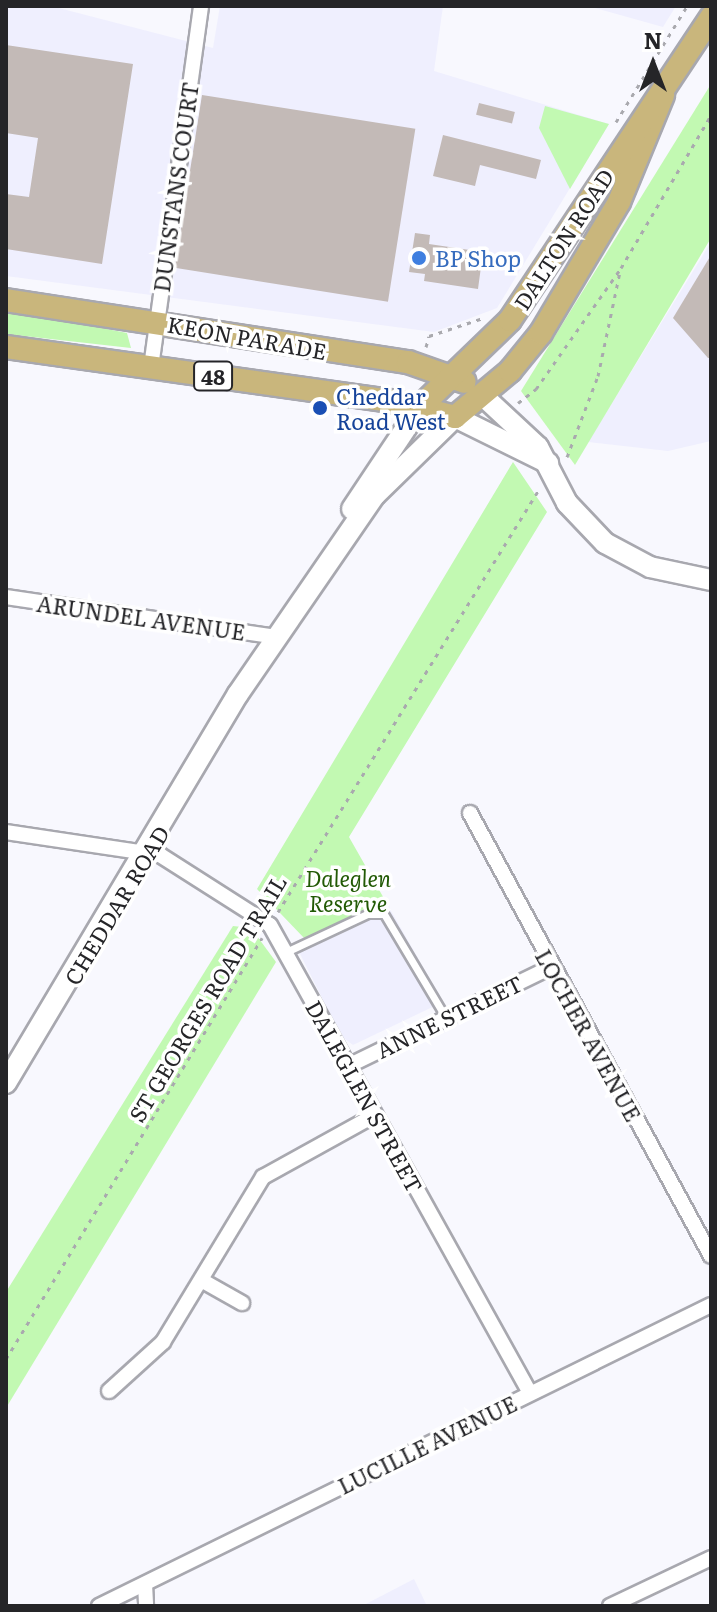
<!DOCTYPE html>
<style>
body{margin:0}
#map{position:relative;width:717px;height:1612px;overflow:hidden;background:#f8f8fe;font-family:Literata,serif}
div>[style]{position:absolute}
.built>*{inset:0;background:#efeffe}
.green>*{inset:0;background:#c2f9b2}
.building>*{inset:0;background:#c3bab7;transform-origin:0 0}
.path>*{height:3px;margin-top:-1.5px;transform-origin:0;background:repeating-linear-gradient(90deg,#a9a9ae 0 4px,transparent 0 10px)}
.roads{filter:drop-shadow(2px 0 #a8a8af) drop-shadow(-2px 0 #a8a8af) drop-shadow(0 2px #a8a8af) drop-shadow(0 -2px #a8a8af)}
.lane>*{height:7px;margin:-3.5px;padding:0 3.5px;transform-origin:3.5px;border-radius:3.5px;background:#fff}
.street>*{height:14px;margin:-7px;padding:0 7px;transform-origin:7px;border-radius:7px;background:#fff}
.secondary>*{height:20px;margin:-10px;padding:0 10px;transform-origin:10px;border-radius:10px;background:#fff}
.primary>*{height:22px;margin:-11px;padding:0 11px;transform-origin:11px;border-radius:11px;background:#c9b67c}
.dots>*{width:22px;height:22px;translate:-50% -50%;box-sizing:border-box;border:4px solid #fff;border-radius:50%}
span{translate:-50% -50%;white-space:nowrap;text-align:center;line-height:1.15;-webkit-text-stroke:7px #fff;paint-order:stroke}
.shield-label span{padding:2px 6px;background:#fff;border:2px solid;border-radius:6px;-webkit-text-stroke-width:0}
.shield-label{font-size:20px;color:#252528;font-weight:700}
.street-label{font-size:22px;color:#252528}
.shop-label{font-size:22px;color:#366cbe}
.left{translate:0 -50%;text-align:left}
.transit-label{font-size:22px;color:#164399}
.park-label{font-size:22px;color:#225a05;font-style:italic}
.frame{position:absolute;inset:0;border:8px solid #252528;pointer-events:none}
.north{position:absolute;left:613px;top:24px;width:80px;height:80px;-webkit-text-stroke:6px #fff;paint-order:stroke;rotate:0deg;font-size:22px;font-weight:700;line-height:32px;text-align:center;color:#252528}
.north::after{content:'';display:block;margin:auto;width:28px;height:36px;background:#252528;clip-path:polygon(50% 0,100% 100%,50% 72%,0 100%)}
</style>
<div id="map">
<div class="built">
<i style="clip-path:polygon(6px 6px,51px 6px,213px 48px,220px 6px,443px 6px,434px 71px,609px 124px,497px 308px,434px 332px,6px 276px)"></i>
<i style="clip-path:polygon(588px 6px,676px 6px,663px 27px)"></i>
<i style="clip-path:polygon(711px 242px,711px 441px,668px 451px,588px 442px)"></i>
<i style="clip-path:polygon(386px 902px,443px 1002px,353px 1045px,341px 1036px,294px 942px)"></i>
<i style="clip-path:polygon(414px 1579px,427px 1606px,362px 1606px)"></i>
</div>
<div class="green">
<i style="clip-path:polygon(711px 84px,711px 238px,575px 465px,521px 391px)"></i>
<i style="clip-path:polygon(545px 106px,609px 124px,570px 189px,539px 128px)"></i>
<i style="clip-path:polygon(6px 309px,127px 333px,131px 348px,6px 334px)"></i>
<i style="clip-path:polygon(513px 462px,547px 512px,349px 837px,386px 902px,305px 939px,257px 889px)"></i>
<i style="clip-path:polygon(233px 926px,251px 928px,276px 962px,6px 1408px,6px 1292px)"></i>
</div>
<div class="building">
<i style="clip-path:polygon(6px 45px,133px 64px,102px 264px,6px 249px,6px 194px,29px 197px,38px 138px,6px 133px)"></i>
<i style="left:202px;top:95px;width:216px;height:175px;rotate:9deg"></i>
<i style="left:479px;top:103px;width:37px;height:12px;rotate:14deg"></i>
<i style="clip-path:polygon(443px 135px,541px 160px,536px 179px,480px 165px,475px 186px,433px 176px)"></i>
<i style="clip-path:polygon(415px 233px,430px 235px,429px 244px,483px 252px,478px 289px,424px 281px,425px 274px,409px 272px)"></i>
<i style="clip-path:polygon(711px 255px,711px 358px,708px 358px,673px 318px)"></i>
</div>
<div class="path">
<i style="left:616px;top:122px;width:136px;rotate:-58.5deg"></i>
<i style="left:426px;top:347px;width:11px;rotate:-75deg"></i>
<i style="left:429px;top:336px;width:57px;rotate:-18.4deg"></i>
<i style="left:518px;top:403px;width:23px;rotate:-38deg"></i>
<i style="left:536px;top:389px;width:148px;rotate:-54.9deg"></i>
<i style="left:621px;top:268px;width:178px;rotate:-59.5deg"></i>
<i style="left:567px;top:457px;width:87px;rotate:-69.1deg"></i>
<i style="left:598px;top:376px;width:106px;rotate:-78.1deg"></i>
<i style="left:278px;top:912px;width:496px;rotate:-58.3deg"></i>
<i style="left:6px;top:1359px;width:493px;rotate:-58.7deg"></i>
</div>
<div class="roads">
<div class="lane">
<i style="left:286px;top:952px;width:89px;rotate:-25.1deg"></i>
<i style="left:367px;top:914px;width:17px"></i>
<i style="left:384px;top:914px;width:121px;rotate:59.2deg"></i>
</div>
<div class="street">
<i style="left:151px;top:367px;width:364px;rotate:-82.1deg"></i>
<i style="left:6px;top:597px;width:273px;rotate:8.4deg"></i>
<i style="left:470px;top:813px;width:504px;rotate:61.45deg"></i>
<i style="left:6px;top:832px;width:156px;rotate:8.5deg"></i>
<i style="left:160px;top:855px;width:130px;rotate:32.5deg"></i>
<i style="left:270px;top:925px;width:535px;rotate:60.95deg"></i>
<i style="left:348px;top:1066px;width:226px;rotate:-26deg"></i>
<i style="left:203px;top:1281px;width:45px;rotate:29.4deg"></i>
<i style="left:109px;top:1391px;width:73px;rotate:-42.2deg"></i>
<i style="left:163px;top:1342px;width:193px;rotate:-58.8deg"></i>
<i style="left:263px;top:1177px;width:128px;rotate:-29deg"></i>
<i style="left:145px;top:1584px;width:22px;rotate:87deg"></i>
<i style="left:99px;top:1606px;width:682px;rotate:-26.19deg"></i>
<i style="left:610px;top:1606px;width:112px;rotate:-25.4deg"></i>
</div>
<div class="secondary">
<i style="left:482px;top:395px;width:76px;rotate:42.9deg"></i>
<i style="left:538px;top:447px;width:63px;rotate:62.6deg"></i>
<i style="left:567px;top:503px;width:55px;rotate:46.5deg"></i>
<i style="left:605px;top:543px;width:51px;rotate:28.1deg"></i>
<i style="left:650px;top:567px;width:62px;rotate:12deg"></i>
<i style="left:352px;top:509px;width:123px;rotate:-56.3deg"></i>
<i style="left:6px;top:1083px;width:453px;rotate:-59.2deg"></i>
<i style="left:238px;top:694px;width:242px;rotate:-55.5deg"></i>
<i style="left:375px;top:495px;width:112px;rotate:-44.3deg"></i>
<i style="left:455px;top:417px;width:104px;rotate:26.3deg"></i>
</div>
<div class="primary">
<i style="left:6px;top:300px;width:407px;rotate:8.8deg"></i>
<i style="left:408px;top:362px;width:60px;rotate:19.3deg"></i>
<i style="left:6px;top:347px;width:393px;rotate:8deg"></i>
<i style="left:395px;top:402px;width:62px;rotate:14deg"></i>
<i style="left:455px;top:417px;width:72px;rotate:-39.9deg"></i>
<i style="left:510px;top:371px;width:49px;rotate:-50.8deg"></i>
<i style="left:541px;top:333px;width:152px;rotate:-59.2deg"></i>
<i style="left:619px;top:202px;width:116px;rotate:-67.6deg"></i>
<i style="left:420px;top:407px;width:125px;rotate:-44deg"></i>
<i style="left:510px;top:320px;width:364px;rotate:-56.4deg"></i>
</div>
</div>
<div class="dots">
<i style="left:419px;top:258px;background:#3f7fe0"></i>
<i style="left:320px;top:408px;background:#1a4fb4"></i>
</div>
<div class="shield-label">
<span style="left:213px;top:376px">48</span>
</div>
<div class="street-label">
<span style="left:175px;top:187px;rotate:-82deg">DUNSTANS COURT</span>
<span style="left:563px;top:239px;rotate:-57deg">DALTON ROAD</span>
<span style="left:247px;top:337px;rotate:10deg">KEON PARADE</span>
<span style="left:141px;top:617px;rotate:8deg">ARUNDEL AVENUE</span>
<span style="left:116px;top:905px;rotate:-59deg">CHEDDAR ROAD</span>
<span style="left:207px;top:998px;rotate:-59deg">ST GEORGES ROAD TRAIL</span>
<span style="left:449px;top:1016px;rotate:-26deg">ANNE STREET</span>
<span style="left:589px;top:1035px;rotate:61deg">LOCHER AVENUE</span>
<span style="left:365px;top:1096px;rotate:61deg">DALEGLEN STREET</span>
<span style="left:427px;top:1444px;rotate:-26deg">LUCILLE AVENUE</span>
</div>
<div class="shop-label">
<span class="left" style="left:435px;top:258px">BP Shop</span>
</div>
<div class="transit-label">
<span class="left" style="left:336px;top:408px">Cheddar<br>Road West</span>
</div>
<div class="park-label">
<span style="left:348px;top:890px">Daleglen<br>Reserve</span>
</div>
<div class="frame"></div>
<div class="north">N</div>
</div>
